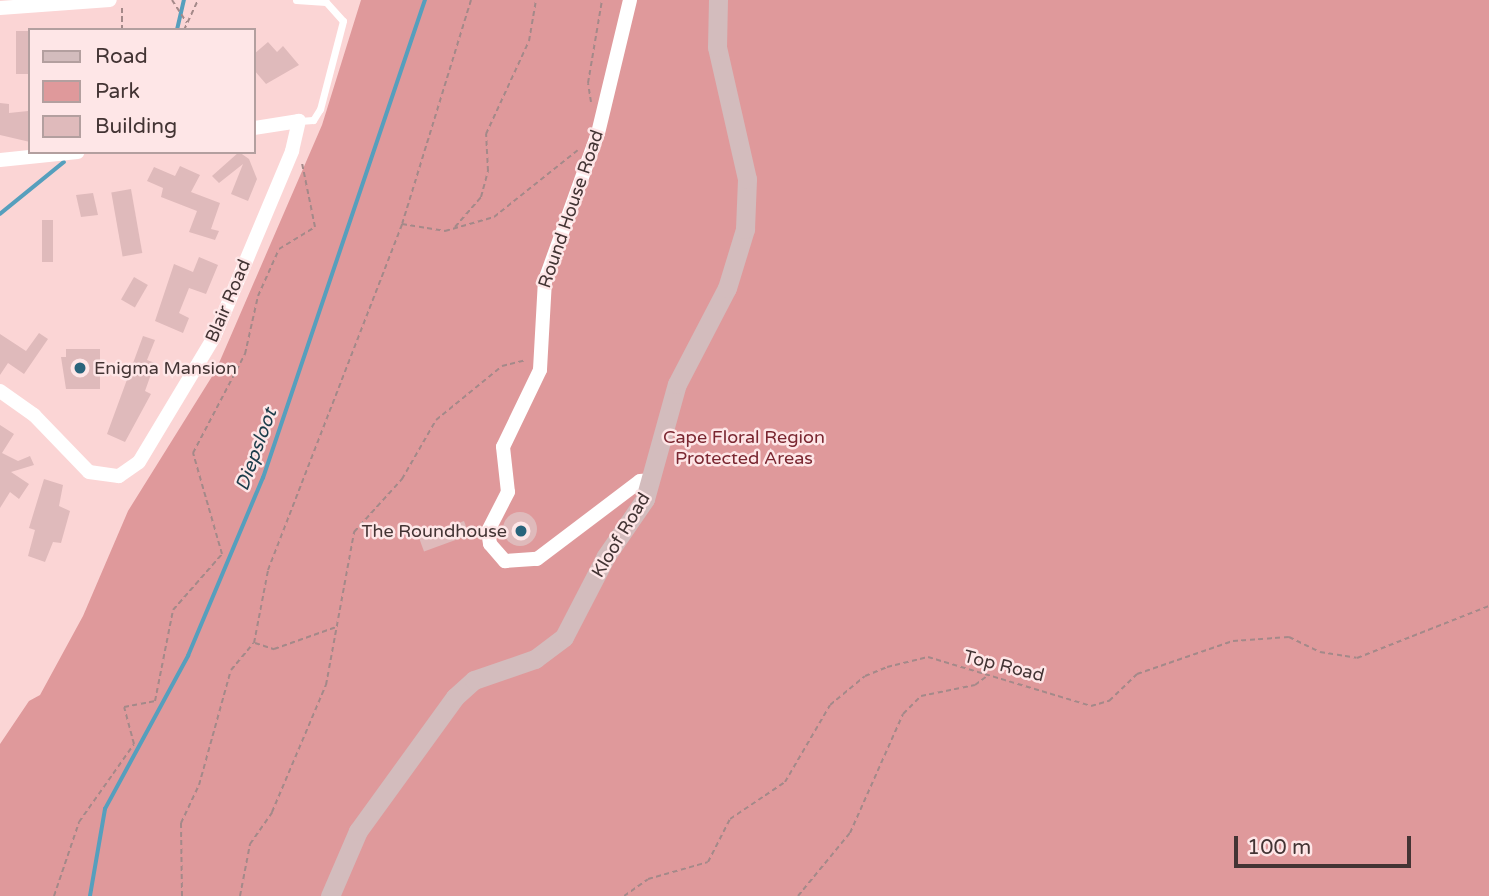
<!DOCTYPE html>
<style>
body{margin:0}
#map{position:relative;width:1489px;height:896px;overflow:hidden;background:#fbd5d5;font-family:"Varela Round",sans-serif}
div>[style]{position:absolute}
.green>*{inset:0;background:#df999b}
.stream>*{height:3.5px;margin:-1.75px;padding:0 1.75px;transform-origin:1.75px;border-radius:1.75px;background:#569fbd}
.building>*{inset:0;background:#dfbabb;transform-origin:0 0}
.round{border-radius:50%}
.path>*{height:2px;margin-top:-1px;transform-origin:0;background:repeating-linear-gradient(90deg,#a48989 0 5px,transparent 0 8.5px)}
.lane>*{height:7px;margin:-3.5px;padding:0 3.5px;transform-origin:3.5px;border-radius:3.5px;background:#fff}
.street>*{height:14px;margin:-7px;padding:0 7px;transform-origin:7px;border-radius:7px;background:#fff}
.secondary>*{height:19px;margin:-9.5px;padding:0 9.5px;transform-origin:9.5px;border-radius:9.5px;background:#d3bcbd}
.dots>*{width:19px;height:19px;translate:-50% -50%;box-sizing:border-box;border:4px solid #fee6e7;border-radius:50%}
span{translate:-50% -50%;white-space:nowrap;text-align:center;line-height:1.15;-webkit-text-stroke:5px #fee6e7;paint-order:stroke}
.street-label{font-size:18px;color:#433434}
.poi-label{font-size:18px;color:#433434}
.left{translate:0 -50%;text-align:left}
.right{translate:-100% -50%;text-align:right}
.park-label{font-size:18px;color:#7a2731}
.water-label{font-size:19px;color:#1b3c4a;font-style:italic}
.legend{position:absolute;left:28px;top:28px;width:228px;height:126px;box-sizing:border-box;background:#fee6e7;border:2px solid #b39f9f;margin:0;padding:9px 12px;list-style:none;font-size:21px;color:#433434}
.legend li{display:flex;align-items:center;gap:14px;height:35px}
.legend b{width:35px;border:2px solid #b39f9f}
.scale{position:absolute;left:1234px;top:836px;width:177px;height:32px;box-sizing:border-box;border:4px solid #433434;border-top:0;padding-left:9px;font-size:21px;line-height:24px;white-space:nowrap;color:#433434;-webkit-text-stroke:5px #fee6e7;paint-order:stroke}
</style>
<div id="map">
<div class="green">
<i style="clip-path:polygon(361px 0,1489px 0,1489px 896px,0 896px,0 744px,29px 701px,40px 695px,83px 616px,128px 511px,216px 370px,322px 125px)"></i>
</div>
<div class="stream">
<i style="left:177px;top:30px;width:31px;rotate:-77deg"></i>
<i style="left:0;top:214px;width:82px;rotate:-39.1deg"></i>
<i style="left:90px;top:896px;width:88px;rotate:-80.2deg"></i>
<i style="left:105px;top:809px;width:174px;rotate:-61.5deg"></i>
<i style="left:188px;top:656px;width:193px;rotate:-67.2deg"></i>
<i style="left:263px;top:478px;width:505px;rotate:-71.28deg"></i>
</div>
<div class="building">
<i style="left:16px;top:31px;width:14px;height:43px"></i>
<i style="clip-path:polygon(268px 42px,277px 52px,283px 46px,299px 65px,266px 84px,254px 70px,254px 54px)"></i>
<i style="clip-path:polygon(0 103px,9px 104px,9px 113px,28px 111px,30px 142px,0 135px)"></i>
<i style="clip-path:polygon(239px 152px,249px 159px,257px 179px,248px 201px,231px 194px,243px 164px,219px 183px,212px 176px)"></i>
<i style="clip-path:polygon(180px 166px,200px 175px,191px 192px,220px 203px,211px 229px,219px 231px,215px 240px,189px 232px,197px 211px,161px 197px,163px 188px,147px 181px,154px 167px,175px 176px)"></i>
<i style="left:131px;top:189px;width:65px;height:20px;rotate:80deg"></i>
<i style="clip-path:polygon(93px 193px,98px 215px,81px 217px,76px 195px)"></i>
<i style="left:42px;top:220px;width:11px;height:42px"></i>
<i style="clip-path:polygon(199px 257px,218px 265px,206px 294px,189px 288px,179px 313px,189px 318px,183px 333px,155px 321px,174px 264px,193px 272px)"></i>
<i style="left:134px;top:277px;width:16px;height:26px;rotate:30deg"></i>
<i style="clip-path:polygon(39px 333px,48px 339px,24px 374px,8px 363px,0 375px,0 334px,26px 351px)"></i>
<i style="clip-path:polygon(143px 336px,155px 340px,147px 360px,155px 363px,145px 391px,151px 394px,125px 442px,107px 434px)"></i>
<i style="clip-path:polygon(66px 349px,100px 349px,100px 389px,66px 389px,61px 357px,66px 357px)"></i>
<i style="clip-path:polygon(0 425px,14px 434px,2px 453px,18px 461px,30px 456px,34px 465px,11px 472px,29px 484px,19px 499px,10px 492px,0 508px)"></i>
<i style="clip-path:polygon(44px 479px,63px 485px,59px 506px,70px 511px,61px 543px,53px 542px,45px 562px,28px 556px,35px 530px,29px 528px)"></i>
<i class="round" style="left:503px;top:512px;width:34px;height:34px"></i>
<i style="left:464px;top:521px;width:15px;height:48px;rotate:70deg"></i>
</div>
<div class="path">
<i style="left:172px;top:0;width:27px;rotate:57deg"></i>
<i style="left:471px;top:0;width:234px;rotate:107.1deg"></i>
<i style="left:402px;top:224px;width:44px;rotate:9.2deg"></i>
<i style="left:445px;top:231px;width:51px;rotate:-15.9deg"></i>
<i style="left:494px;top:217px;width:107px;rotate:-38.6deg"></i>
<i style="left:122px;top:8px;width:22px;rotate:90deg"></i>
<i style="left:184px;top:30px;width:33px;rotate:-65deg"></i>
<i style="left:591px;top:102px;width:19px;rotate:-99deg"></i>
<i style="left:588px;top:83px;width:84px;rotate:-80.4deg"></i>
<i style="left:455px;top:227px;width:40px;rotate:-49deg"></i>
<i style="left:481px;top:197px;width:27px;rotate:-75deg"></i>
<i style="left:488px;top:171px;width:37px;rotate:-93deg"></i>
<i style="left:486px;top:134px;width:102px;rotate:-65.2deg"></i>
<i style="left:529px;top:41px;width:42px;rotate:-80.3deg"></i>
<i style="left:255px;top:643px;width:20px;rotate:18deg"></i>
<i style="left:274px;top:649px;width:66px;rotate:-19.5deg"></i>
<i style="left:54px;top:896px;width:78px;rotate:-71.3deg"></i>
<i style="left:79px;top:822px;width:95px;rotate:-54.8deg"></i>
<i style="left:134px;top:744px;width:38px;rotate:-105deg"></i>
<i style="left:124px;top:707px;width:32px;rotate:-11deg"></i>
<i style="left:155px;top:701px;width:93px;rotate:-78.8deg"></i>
<i style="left:173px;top:610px;width:74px;rotate:-48.8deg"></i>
<i style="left:222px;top:554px;width:105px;rotate:-106deg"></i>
<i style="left:193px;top:453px;width:112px;rotate:-62.3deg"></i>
<i style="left:245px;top:354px;width:59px;rotate:-77.4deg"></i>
<i style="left:258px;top:296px;width:51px;rotate:-65.9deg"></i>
<i style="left:279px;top:249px;width:42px;rotate:-31.4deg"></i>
<i style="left:315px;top:227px;width:65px;rotate:-101.5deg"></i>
<i style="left:182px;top:896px;width:73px;rotate:-90.8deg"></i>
<i style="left:181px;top:823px;width:42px;rotate:-64.7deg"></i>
<i style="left:199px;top:785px;width:119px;rotate:-74.5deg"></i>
<i style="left:231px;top:670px;width:35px;rotate:-50deg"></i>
<i style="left:254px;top:643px;width:74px;rotate:-79.1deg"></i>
<i style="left:268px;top:570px;width:371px;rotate:-68.8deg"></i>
<i style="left:240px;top:896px;width:53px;rotate:-79.1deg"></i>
<i style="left:250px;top:844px;width:39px;rotate:-55deg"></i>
<i style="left:272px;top:812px;width:138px;rotate:-67deg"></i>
<i style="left:326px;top:685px;width:156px;rotate:-79.6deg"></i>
<i style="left:354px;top:532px;width:72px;rotate:-47.8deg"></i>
<i style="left:402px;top:479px;width:68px;rotate:-60deg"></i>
<i style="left:436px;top:420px;width:85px;rotate:-39.3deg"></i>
<i style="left:502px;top:366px;width:25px;rotate:-14deg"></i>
<i style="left:624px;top:896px;width:29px;rotate:-35deg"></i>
<i style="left:648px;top:879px;width:62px;rotate:-15.8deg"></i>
<i style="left:708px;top:862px;width:48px;rotate:-62.9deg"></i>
<i style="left:730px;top:819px;width:66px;rotate:-33.9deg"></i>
<i style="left:785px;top:782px;width:89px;rotate:-59.7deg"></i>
<i style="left:830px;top:705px;width:45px;rotate:-39.6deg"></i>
<i style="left:865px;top:676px;width:24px;rotate:-22deg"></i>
<i style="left:887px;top:667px;width:42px;rotate:-13.7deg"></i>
<i style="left:928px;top:657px;width:170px;rotate:16.7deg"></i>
<i style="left:1091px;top:706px;width:19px;rotate:-16deg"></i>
<i style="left:1109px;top:701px;width:39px;rotate:-44deg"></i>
<i style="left:1137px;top:674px;width:102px;rotate:-19deg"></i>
<i style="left:1233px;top:641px;width:56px;rotate:-4.1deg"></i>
<i style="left:1289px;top:637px;width:34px;rotate:26deg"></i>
<i style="left:1320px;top:652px;width:37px;rotate:9deg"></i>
<i style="left:1357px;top:658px;width:142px;rotate:-21.5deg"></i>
<i style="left:798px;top:896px;width:82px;rotate:-50.5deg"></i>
<i style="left:850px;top:833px;width:130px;rotate:-66deg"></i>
<i style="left:903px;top:714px;width:25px;rotate:-45deg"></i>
<i style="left:921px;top:696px;width:55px;rotate:-11.5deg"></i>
<i style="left:975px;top:685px;width:15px;rotate:-37deg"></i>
</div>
<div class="lane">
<i style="left:296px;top:0;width:30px;rotate:4deg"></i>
<i style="left:326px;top:2px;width:25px;rotate:48deg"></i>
<i style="left:343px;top:21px;width:91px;rotate:104.6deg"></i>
<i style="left:320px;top:109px;width:13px;rotate:122deg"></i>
<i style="left:313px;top:120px;width:14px;rotate:176deg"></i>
</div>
<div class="street">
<i style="left:630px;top:0;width:137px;rotate:103.5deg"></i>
<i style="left:598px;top:133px;width:156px;rotate:109.8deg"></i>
<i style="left:545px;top:280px;width:90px;rotate:93.2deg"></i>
<i style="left:540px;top:370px;width:85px;rotate:115.7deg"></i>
<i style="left:503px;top:447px;width:45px;rotate:83.7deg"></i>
<i style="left:508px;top:492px;width:44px;rotate:117.1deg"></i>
<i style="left:488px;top:531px;width:13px;rotate:81deg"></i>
<i style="left:490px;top:544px;width:23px;rotate:49deg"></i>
<i style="left:505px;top:561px;width:32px;rotate:-4deg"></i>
<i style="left:537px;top:559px;width:129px;rotate:-37.1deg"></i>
<i style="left:640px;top:481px;width:11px;rotate:-5deg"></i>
<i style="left:0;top:8px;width:110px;rotate:-4.2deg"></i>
<i style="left:0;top:160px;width:78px;rotate:-5.9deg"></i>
<i style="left:0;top:391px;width:42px;rotate:35.2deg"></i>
<i style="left:34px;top:415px;width:79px;rotate:46deg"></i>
<i style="left:89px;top:472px;width:30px;rotate:8deg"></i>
<i style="left:119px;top:476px;width:24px;rotate:-35deg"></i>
<i style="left:139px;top:462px;width:146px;rotate:-59deg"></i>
<i style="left:214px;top:337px;width:202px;rotate:-67.2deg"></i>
<i style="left:292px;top:151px;width:31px;rotate:-77deg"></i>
<i style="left:299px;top:121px;width:46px;rotate:171.2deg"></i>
</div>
<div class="secondary">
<i style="left:330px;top:896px;width:71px;rotate:-66.7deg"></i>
<i style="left:358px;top:831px;width:165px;rotate:-54.1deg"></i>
<i style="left:455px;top:697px;width:25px;rotate:-42deg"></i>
<i style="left:474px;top:680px;width:65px;rotate:-19deg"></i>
<i style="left:535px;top:659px;width:36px;rotate:-37deg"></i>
<i style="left:564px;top:637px;width:91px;rotate:-62.6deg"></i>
<i style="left:606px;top:556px;width:69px;rotate:-55.6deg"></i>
<i style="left:645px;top:499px;width:119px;rotate:-74.5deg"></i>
<i style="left:677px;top:384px;width:108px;rotate:-62.5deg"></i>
<i style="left:727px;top:288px;width:62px;rotate:-73deg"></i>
<i style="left:745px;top:229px;width:50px;rotate:-87.7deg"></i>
<i style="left:747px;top:179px;width:135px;rotate:-102.8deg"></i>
<i style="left:717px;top:47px;width:47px;rotate:-88.8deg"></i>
</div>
<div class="dots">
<i style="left:80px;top:368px;background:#29647c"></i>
<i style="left:521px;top:531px;background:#29647c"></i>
</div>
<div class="street-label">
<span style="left:571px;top:209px;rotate:-71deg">Round House Road</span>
<span style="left:228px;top:301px;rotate:-67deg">Blair Road</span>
<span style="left:621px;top:535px;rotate:-59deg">Kloof Road</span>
<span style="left:1004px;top:666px;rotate:14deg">Top Road</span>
</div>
<div class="poi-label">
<span class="left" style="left:94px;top:368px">Enigma Mansion</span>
<span class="right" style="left:507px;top:531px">The Roundhouse</span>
</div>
<div class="park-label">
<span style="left:744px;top:448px">Cape Floral Region<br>Protected Areas</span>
</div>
<div class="water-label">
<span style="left:257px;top:450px;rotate:-70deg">Diepsloot</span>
</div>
<ul class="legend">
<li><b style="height:9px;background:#d3bcbd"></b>Road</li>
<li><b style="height:19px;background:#df999b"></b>Park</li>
<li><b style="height:19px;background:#dfbabb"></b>Building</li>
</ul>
<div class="scale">100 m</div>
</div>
